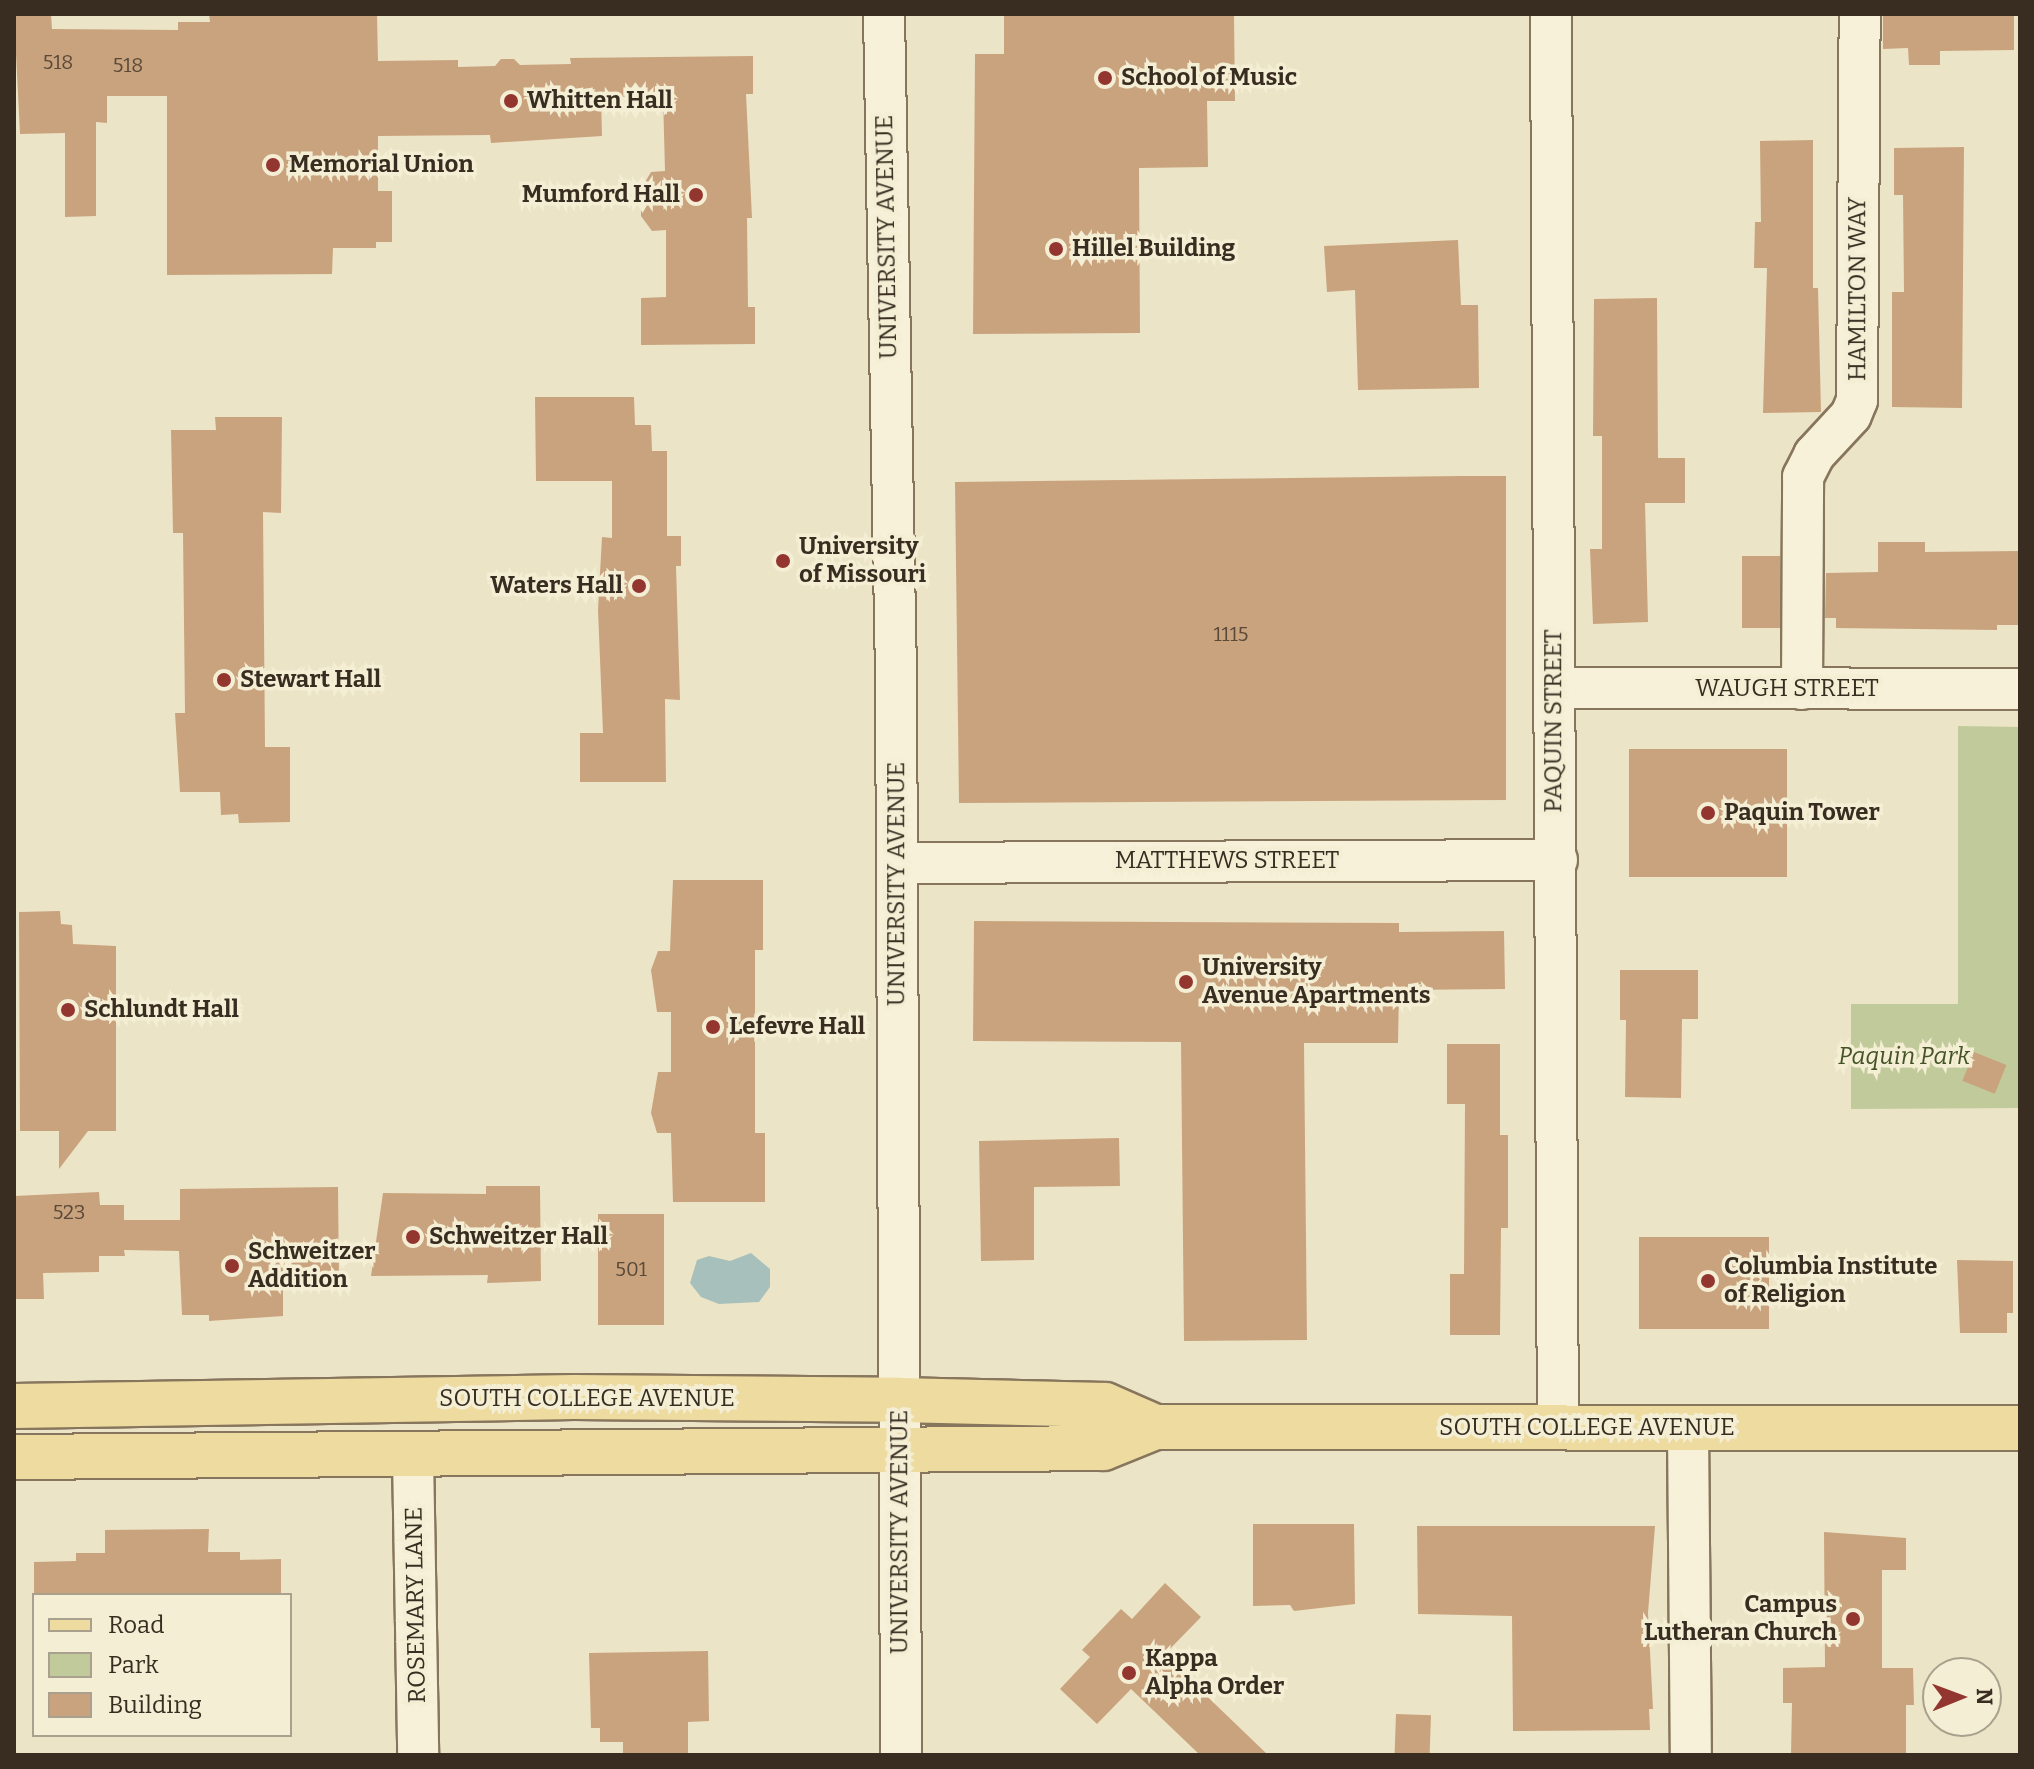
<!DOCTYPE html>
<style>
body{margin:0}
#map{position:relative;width:2034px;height:1769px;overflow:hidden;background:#ece4c6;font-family:Bitter,serif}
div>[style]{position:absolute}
.green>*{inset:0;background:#c1ca9a}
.water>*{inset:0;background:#a7c0bb}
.building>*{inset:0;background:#c9a37e;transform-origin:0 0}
.roads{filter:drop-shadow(2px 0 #87765d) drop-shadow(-2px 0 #87765d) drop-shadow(0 2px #87765d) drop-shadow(0 -2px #87765d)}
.minor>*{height:40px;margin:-20px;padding:0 20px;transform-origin:20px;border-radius:20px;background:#f7f1d9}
.major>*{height:44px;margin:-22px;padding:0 22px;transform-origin:22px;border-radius:22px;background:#eddba0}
.dots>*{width:22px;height:22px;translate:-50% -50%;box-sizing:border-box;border:4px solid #f4eed5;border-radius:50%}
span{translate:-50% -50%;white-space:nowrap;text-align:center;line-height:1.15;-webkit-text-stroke:7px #f4eed5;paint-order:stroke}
.number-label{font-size:20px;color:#5c4a38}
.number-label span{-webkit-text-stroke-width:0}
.poi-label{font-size:24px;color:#382d20;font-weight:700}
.left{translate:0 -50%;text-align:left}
.right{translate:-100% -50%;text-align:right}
.street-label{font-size:24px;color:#382d20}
.park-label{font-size:24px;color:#455327;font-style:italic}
.frame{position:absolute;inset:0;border:16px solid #382d20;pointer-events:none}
.legend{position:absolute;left:32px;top:1593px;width:260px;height:144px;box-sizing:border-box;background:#f4eed5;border:2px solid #a9a18d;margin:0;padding:10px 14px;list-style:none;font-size:24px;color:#382d20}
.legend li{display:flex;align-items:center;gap:16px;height:40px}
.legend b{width:40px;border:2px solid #a9a18d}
.north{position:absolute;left:1922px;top:1657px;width:80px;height:80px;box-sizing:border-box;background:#f4eed5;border:2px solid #a9a18d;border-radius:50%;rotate:89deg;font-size:22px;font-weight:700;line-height:32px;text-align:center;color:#382d20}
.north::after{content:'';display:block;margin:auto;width:28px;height:36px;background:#93362f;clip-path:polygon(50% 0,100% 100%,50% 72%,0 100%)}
</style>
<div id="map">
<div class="green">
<i style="clip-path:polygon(1958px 726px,2020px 727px,2020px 1108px,1851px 1109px,1851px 1004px,1958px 1004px)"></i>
</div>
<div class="water">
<i style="clip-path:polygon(751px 1253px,770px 1269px,770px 1287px,759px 1302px,719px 1304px,701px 1297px,690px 1283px,697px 1260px,709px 1256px,730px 1261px)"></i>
</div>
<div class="building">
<i style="clip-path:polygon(14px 14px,51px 14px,52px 29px,178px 30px,178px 22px,210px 22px,209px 14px,377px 14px,378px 61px,458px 60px,458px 67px,495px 66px,501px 59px,514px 59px,520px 65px,571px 64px,570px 58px,753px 56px,753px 94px,746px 94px,752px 218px,747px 218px,748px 307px,755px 307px,755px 344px,641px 345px,641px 298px,666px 297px,666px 230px,652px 231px,641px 216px,641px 189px,651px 172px,665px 171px,663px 96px,601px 97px,602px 136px,491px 143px,490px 135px,378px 136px,378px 191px,392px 191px,392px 242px,376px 242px,376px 248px,333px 248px,332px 274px,167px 275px,167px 96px,107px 96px,107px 123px,96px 122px,96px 216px,65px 217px,65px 133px,20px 134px)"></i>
<i style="clip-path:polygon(1004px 14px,1234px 14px,1235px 101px,1207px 101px,1208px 167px,1139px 168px,1140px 333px,973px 334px,975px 54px,1004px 54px)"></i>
<i style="clip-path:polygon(1883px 14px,2014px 14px,2014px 50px,1940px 51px,1940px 65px,1909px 65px,1908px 48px,1883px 49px)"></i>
<i style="clip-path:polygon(1813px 140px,1813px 288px,1818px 288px,1821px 412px,1763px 413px,1767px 268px,1754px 268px,1755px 222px,1761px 222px,1760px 141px)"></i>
<i style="clip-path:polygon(1964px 147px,1962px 408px,1892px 407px,1892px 292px,1904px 292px,1903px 195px,1894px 195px,1894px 148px)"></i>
<i style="clip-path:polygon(1458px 240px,1461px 305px,1478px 305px,1479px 388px,1358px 390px,1355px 290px,1327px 292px,1324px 246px)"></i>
<i style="clip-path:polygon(1657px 298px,1658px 458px,1685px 458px,1685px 503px,1645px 503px,1648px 622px,1593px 624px,1590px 549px,1602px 549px,1602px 436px,1593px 436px,1594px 299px)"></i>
<i style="clip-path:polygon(535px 397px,634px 397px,635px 425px,651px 425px,652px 451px,667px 451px,667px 536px,681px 536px,681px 566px,676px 566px,680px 700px,665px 699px,666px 782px,580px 782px,580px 733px,603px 733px,598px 610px,602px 537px,612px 538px,612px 481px,536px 481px)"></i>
<i style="clip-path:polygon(215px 417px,282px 417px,281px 513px,263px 512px,265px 747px,290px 747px,290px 822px,239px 823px,238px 814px,221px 815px,220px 792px,180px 792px,175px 713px,185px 713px,183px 533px,173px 533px,171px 430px,216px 430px)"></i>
<i style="clip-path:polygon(1462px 476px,1506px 476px,1506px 800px,959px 803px,955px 482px)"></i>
<i style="clip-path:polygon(1878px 542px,1925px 542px,1925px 552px,2020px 551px,2020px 625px,1997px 625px,1997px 630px,1836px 628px,1836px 618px,1825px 618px,1826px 573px,1878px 572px)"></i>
<i style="left:1742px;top:556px;width:38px;height:72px"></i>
<i style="left:1629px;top:749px;width:158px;height:128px"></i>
<i style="clip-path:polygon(673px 880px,763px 880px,763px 950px,755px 950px,755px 1133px,765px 1133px,765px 1202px,673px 1202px,671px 1133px,657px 1133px,651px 1113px,658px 1072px,671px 1072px,671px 1012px,657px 1012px,651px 970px,658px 951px,670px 951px)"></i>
<i style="clip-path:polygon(60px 911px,61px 924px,72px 925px,73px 944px,116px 946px,116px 1131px,88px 1131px,59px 1169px,59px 1131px,20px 1131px,19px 912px)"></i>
<i style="clip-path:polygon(974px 921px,1399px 923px,1399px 932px,1504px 931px,1505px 989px,1399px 990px,1398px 1043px,1304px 1043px,1307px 1340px,1184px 1341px,1181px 1042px,973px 1041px)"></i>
<i style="clip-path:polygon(1620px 970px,1698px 970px,1698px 1019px,1682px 1019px,1681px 1098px,1625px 1097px,1626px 1020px,1620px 1020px)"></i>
<i style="clip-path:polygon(1447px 1044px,1500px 1044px,1500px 1135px,1508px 1135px,1508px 1228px,1501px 1228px,1500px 1335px,1450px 1335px,1450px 1274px,1464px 1274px,1465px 1104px,1447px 1104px)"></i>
<i style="left:1974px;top:1052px;width:35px;height:31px;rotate:22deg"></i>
<i style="clip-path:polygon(1119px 1138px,1120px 1186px,1034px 1187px,1034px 1260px,981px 1261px,979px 1141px)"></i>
<i style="clip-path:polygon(486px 1186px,540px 1186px,541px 1281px,487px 1283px,488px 1275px,371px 1276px,383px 1193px,486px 1194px)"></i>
<i style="clip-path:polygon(338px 1187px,339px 1281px,283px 1281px,283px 1316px,209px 1321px,209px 1315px,182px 1315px,179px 1251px,124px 1250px,125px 1256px,99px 1256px,99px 1272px,43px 1273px,44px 1299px,14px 1299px,14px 1196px,99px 1192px,100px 1205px,124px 1205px,124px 1220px,180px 1220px,180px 1189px)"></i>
<i style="left:598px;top:1214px;width:66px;height:111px"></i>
<i style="left:1639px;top:1237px;width:130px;height:92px"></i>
<i style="clip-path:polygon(1957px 1260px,2013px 1261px,2013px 1313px,2007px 1313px,2007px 1333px,1960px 1333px)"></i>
<i style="clip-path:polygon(1253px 1524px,1354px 1524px,1355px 1604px,1294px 1611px,1290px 1605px,1253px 1606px)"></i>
<i style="clip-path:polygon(1417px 1526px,1655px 1526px,1648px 1613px,1653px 1709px,1649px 1709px,1650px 1730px,1513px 1731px,1512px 1616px,1418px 1614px)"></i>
<i style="clip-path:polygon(209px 1529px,208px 1552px,240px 1552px,240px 1560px,281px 1559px,281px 1595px,34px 1595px,34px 1562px,76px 1561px,76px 1553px,105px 1553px,105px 1530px)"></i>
<i style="clip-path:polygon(1824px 1532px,1906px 1538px,1906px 1570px,1882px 1570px,1882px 1668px,1913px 1668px,1914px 1705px,1906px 1705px,1906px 1755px,1791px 1755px,1792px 1703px,1783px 1703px,1783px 1668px,1825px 1667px)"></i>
<i style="clip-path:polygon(1165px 1583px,1201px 1617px,1164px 1655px,1268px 1755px,1200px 1755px,1131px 1689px,1097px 1724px,1060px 1689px,1090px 1657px,1082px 1650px,1121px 1609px,1132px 1619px)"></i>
<i style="clip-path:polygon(708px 1651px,709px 1721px,688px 1722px,688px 1755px,623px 1755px,623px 1742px,600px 1742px,600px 1728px,591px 1728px,589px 1653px)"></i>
<i style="left:1396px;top:1714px;width:35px;height:41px;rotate:2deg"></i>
</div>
<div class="roads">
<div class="minor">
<i style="left:884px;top:14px;width:661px;rotate:88.96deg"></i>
<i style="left:896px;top:675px;width:1080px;rotate:89.73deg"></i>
<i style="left:1551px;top:14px;width:1414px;rotate:89.72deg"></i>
<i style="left:1555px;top:688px;width:465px;rotate:0.1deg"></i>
<i style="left:1802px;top:689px;width:212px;rotate:-89.7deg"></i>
<i style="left:1803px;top:477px;width:25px;rotate:-63deg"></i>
<i style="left:1814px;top:455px;width:54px;rotate:-47.2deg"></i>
<i style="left:1851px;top:415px;width:16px;rotate:-68deg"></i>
<i style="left:1857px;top:400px;width:386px;rotate:-89.6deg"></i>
<i style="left:897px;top:863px;width:660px;rotate:-0.26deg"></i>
<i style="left:1688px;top:1428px;width:327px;rotate:89.5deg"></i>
<i style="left:413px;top:1455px;width:300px;rotate:89deg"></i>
</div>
<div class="major">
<i style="left:14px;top:1406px;width:560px;rotate:-0.92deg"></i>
<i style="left:574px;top:1397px;width:325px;rotate:0.5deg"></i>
<i style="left:899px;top:1400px;width:206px;rotate:1.4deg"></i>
<i style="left:1105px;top:1405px;width:55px;rotate:23.7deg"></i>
<i style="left:14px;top:1457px;width:1089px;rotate:-0.47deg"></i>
<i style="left:1103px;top:1448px;width:56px;rotate:-22deg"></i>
<i style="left:1155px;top:1427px;width:865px;rotate:0.07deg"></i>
</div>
</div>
<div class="dots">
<i style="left:1105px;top:78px;background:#93362f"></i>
<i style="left:511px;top:101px;background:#93362f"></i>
<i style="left:273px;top:165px;background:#93362f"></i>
<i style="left:696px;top:195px;background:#93362f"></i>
<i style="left:1056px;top:249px;background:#93362f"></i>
<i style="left:783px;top:561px;background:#93362f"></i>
<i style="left:639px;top:586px;background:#93362f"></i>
<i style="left:224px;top:680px;background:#93362f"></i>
<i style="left:1708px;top:813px;background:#93362f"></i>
<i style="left:1186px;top:982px;background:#93362f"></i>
<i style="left:68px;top:1010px;background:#93362f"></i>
<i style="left:713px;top:1027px;background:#93362f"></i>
<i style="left:413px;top:1237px;background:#93362f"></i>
<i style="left:232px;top:1266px;background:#93362f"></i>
<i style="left:1708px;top:1281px;background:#93362f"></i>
<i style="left:1853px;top:1619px;background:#93362f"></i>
<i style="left:1129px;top:1673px;background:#93362f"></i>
</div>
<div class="number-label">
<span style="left:58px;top:62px">518</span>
<span style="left:128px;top:65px">518</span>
<span style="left:1231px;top:634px">1115</span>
<span style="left:69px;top:1212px">523</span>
<span style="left:631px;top:1269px">501</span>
</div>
<div class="poi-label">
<span class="left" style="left:1121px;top:78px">School of Music</span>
<span class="left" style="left:527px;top:101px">Whitten Hall</span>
<span class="left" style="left:289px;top:165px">Memorial Union</span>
<span class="right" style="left:680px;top:195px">Mumford Hall</span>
<span class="left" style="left:1072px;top:249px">Hillel Building</span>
<span class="left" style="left:799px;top:561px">University<br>of Missouri</span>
<span class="right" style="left:623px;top:586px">Waters Hall</span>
<span class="left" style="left:240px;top:680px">Stewart Hall</span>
<span class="left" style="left:1724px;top:813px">Paquin Tower</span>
<span class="left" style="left:1202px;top:982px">University<br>Avenue Apartments</span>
<span class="left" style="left:84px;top:1010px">Schlundt Hall</span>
<span class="left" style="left:729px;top:1027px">Lefevre Hall</span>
<span class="left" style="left:429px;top:1237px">Schweitzer Hall</span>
<span class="left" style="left:248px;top:1266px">Schweitzer<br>Addition</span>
<span class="left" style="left:1724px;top:1281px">Columbia Institute<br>of Religion</span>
<span class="right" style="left:1837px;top:1619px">Campus<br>Lutheran Church</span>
<span class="left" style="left:1145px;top:1673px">Kappa<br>Alpha Order</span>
</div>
<div class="street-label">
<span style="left:887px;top:237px;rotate:-91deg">UNIVERSITY AVENUE</span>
<span style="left:1858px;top:289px;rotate:-90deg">HAMILTON WAY</span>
<span style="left:1787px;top:689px">WAUGH STREET</span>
<span style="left:1554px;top:721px;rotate:-90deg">PAQUIN STREET</span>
<span style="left:1227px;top:861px">MATTHEWS STREET</span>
<span style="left:897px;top:884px;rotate:-90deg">UNIVERSITY AVENUE</span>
<span style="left:587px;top:1399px">SOUTH COLLEGE AVENUE</span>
<span style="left:1587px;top:1428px">SOUTH COLLEGE AVENUE</span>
<span style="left:900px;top:1532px;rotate:-90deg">UNIVERSITY AVENUE</span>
<span style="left:416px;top:1605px;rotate:-91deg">ROSEMARY LANE</span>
</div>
<div class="park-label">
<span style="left:1904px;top:1057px">Paquin Park</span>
</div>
<div class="frame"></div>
<ul class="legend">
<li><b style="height:10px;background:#eddba0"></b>Road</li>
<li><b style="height:22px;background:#c1ca9a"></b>Park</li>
<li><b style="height:22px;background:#c9a37e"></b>Building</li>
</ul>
<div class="north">N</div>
</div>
